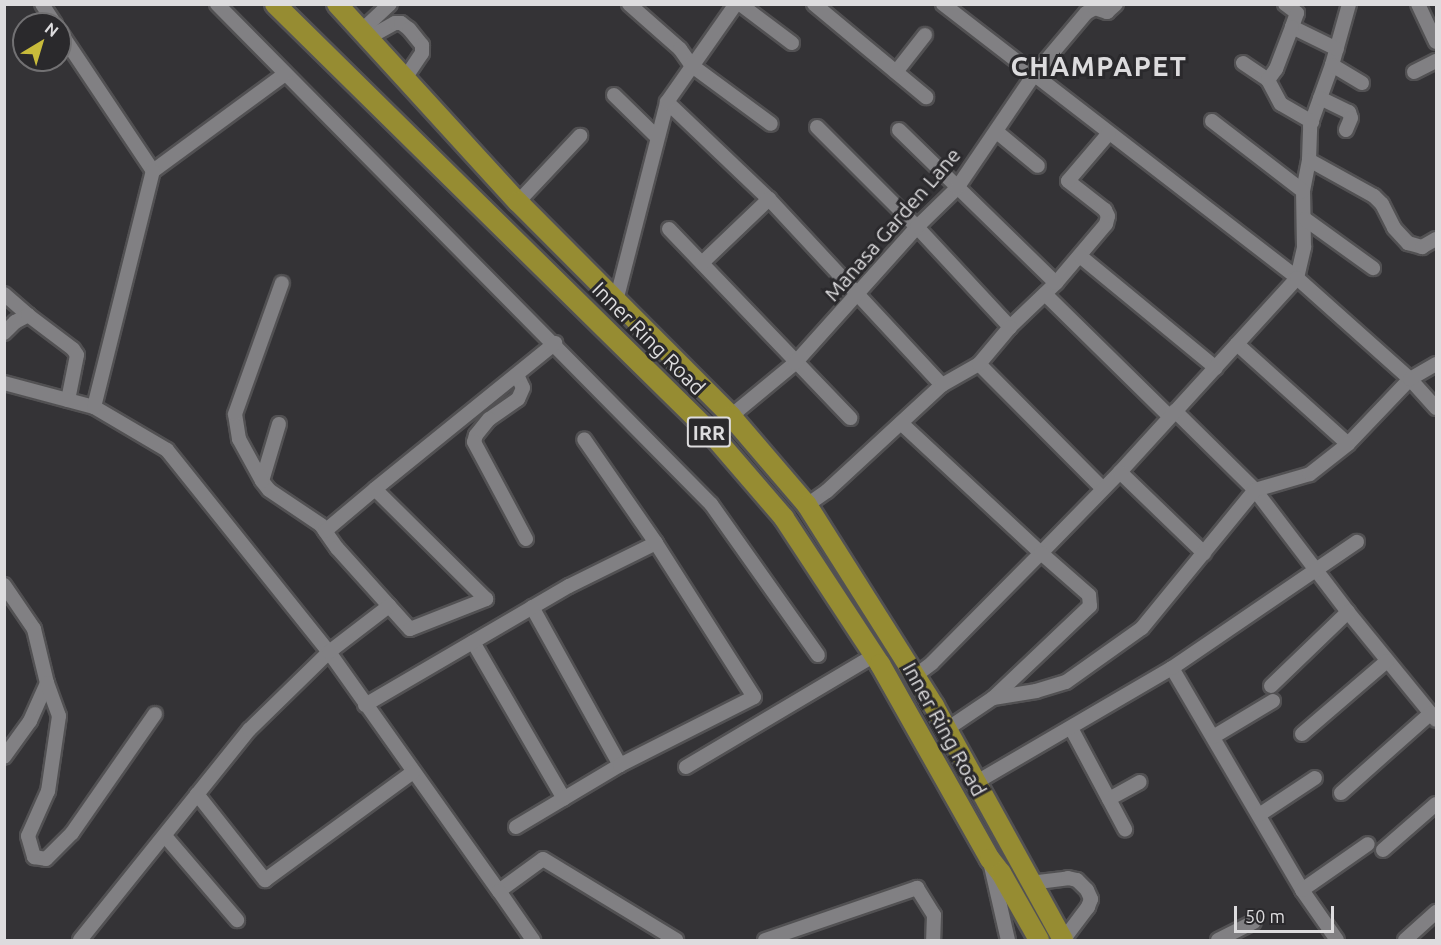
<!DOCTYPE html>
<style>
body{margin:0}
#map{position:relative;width:1441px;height:945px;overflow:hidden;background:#343336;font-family:Ubuntu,sans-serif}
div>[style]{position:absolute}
.roads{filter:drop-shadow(2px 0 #525153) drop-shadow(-2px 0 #525153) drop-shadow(0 2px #525153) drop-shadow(0 -2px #525153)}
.minor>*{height:14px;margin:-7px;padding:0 7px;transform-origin:7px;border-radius:7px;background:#818083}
.highway>*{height:20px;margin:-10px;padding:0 10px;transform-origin:10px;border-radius:10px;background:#968c32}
span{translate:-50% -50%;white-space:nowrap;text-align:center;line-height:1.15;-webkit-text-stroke:6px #2a292c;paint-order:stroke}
.shield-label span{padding:2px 4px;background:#2a292c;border:2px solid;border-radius:4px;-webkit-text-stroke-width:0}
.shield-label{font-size:20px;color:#dddcde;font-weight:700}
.street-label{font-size:21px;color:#dddcde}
.district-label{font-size:27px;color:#dddcde;font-weight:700;letter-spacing:1.5px}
.frame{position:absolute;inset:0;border:6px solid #dddcde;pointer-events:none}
.north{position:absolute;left:12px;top:12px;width:60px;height:60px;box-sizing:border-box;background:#2a292c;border:2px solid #727173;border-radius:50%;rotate:38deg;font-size:16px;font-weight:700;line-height:24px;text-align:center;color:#dddcde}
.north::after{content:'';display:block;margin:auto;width:21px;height:27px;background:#c8bb3b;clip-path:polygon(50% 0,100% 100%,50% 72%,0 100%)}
.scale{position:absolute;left:1234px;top:906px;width:100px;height:27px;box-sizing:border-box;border:3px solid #dddcde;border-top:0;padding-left:8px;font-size:18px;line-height:21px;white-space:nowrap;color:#dddcde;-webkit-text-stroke:4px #2a292c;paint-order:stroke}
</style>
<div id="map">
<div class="roads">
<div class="minor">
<i style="left:42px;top:4px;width:24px;rotate:57deg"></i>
<i style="left:217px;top:4px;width:703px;rotate:45.35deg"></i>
<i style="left:711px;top:504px;width:185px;rotate:54.7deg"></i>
<i style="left:629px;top:4px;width:68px;rotate:41.4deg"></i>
<i style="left:680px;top:49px;width:19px;rotate:55deg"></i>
<i style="left:691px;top:65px;width:99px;rotate:36.4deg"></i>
<i style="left:740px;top:4px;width:65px;rotate:36.9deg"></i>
<i style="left:814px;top:4px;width:146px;rotate:39.7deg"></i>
<i style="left:943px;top:4px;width:448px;rotate:37.7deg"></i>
<i style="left:1297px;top:278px;width:32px;rotate:-77deg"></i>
<i style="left:1304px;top:247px;width:56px;rotate:-91deg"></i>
<i style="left:1303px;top:191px;width:32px;rotate:-79deg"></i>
<i style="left:1309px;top:160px;width:34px;rotate:-88deg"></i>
<i style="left:1310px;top:126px;width:65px;rotate:-70.2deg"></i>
<i style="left:1332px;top:65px;width:63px;rotate:-74.4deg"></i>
<i style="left:1285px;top:4px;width:15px;rotate:37deg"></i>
<i style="left:1297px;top:13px;width:15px;rotate:110deg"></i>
<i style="left:1292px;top:27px;width:50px;rotate:26.1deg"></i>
<i style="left:1418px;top:4px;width:42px;rotate:64.7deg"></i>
<i style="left:362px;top:30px;width:38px;rotate:-43deg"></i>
<i style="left:60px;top:32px;width:167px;rotate:56.2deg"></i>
<i style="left:153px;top:171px;width:164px;rotate:-36.3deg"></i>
<i style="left:368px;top:38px;width:31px;rotate:-29deg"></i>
<i style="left:395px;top:23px;width:6px"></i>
<i style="left:401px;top:23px;width:10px;rotate:37deg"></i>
<i style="left:409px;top:29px;width:21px;rotate:51deg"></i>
<i style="left:422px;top:45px;width:8px;rotate:90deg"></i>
<i style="left:422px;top:53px;width:29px;rotate:124deg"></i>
<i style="left:1243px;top:63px;width:30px;rotate:34deg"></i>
<i style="left:1268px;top:80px;width:27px;rotate:62deg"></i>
<i style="left:1281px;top:104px;width:36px;rotate:30deg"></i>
<i style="left:1332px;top:65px;width:35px;rotate:31deg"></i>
<i style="left:896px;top:72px;width:47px;rotate:-51.9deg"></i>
<i style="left:1414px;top:72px;width:25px;rotate:-27deg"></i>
<i style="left:1268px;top:80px;width:14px;rotate:-54deg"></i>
<i style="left:1276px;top:69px;width:45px;rotate:-69.1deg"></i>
<i style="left:614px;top:95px;width:60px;rotate:44.3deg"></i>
<i style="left:1320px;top:98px;width:32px;rotate:26deg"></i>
<i style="left:1349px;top:112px;width:6px;rotate:72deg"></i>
<i style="left:1351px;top:118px;width:13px;rotate:113deg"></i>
<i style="left:667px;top:102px;width:141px;rotate:43.6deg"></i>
<i style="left:769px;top:199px;width:254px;rotate:47.1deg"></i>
<i style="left:1212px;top:121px;width:115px;rotate:37.6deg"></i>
<i style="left:817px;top:127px;width:141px;rotate:45deg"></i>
<i style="left:917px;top:227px;width:137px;rotate:47.1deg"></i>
<i style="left:1010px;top:327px;width:64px;rotate:-43.7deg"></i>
<i style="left:1056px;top:283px;width:77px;rotate:-49.7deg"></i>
<i style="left:1106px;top:224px;width:8px;rotate:-76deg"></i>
<i style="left:1108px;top:216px;width:7px;rotate:-117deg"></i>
<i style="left:1105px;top:210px;width:47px;rotate:-141.9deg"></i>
<i style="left:1068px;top:181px;width:63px;rotate:-49.5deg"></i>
<i style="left:899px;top:130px;width:219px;rotate:44.3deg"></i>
<i style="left:997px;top:132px;width:53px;rotate:39.7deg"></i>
<i style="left:1309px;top:160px;width:74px;rotate:29deg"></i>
<i style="left:1374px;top:196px;width:11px;rotate:45deg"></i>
<i style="left:1382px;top:204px;width:27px;rotate:63deg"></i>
<i style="left:1394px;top:228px;width:21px;rotate:47deg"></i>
<i style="left:1408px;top:243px;width:15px;rotate:16deg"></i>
<i style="left:1422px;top:247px;width:16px;rotate:-30deg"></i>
<i style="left:518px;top:202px;width:91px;rotate:-46.8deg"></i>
<i style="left:1305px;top:219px;width:84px;rotate:35.8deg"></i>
<i style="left:669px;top:229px;width:262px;rotate:46.2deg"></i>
<i style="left:1080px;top:256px;width:176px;rotate:39.5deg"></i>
<i style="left:702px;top:263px;width:93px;rotate:-43.7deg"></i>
<i style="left:4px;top:294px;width:32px;rotate:41deg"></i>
<i style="left:1045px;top:294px;width:174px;rotate:44.5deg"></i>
<i style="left:616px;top:301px;width:205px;rotate:-75.6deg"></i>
<i style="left:667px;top:102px;width:120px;rotate:-54.9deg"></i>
<i style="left:4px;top:333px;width:16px;rotate:-45deg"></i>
<i style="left:15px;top:322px;width:15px;rotate:-28deg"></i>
<i style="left:28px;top:315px;width:56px;rotate:37.1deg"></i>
<i style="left:73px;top:349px;width:7px;rotate:56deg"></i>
<i style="left:77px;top:355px;width:46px;rotate:101.3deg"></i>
<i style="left:1237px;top:344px;width:149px;rotate:42deg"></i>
<i style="left:1348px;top:444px;width:90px;rotate:-46.4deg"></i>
<i style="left:1410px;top:379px;width:39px;rotate:48deg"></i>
<i style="left:979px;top:364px;width:176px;rotate:45.2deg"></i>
<i style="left:517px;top:375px;width:14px;rotate:65deg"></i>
<i style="left:523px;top:388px;width:12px;rotate:114deg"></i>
<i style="left:518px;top:399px;width:35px;rotate:145deg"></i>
<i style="left:489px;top:419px;width:21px;rotate:129deg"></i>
<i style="left:476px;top:435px;width:7px;rotate:106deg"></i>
<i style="left:474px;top:442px;width:110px;rotate:61.8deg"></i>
<i style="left:4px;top:383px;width:93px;rotate:14.9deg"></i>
<i style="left:94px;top:407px;width:85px;rotate:30.5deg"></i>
<i style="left:167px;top:450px;width:259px;rotate:51.3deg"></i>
<i style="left:329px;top:652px;width:293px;rotate:54.6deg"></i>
<i style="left:499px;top:891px;width:54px;rotate:-36deg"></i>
<i style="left:543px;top:859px;width:156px;rotate:31.3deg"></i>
<i style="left:94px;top:407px;width:243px;rotate:-76deg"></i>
<i style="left:1175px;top:411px;width:112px;rotate:44.6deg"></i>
<i style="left:1255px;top:490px;width:153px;rotate:52.7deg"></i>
<i style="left:1348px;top:612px;width:139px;rotate:50.8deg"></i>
<i style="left:731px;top:416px;width:83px;rotate:-39.6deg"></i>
<i style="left:795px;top:363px;width:183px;rotate:-48.1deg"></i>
<i style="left:917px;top:227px;width:56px;rotate:-44.3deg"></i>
<i style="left:957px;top:188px;width:135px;rotate:-55.8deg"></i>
<i style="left:1033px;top:76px;width:82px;rotate:-49.9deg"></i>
<i style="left:1086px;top:13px;width:10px;rotate:-29deg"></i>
<i style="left:1095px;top:8px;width:13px;rotate:18deg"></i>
<i style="left:1107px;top:12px;width:12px;rotate:-42deg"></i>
<i style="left:901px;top:423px;width:191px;rotate:42.9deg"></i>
<i style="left:1041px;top:553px;width:113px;rotate:-45.7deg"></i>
<i style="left:1120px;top:472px;width:263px;rotate:-47.6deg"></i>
<i style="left:1297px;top:278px;width:152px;rotate:41.8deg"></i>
<i style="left:1410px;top:379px;width:30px;rotate:-30deg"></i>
<i style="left:279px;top:424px;width:59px;rotate:106.6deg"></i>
<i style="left:262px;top:481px;width:11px;rotate:52deg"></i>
<i style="left:269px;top:490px;width:63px;rotate:33.9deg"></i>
<i style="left:321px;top:525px;width:7px;rotate:56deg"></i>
<i style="left:325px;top:531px;width:21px;rotate:55deg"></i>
<i style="left:337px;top:548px;width:109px;rotate:48deg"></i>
<i style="left:410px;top:629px;width:82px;rotate:-21.5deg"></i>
<i style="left:486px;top:599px;width:156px;rotate:-135.3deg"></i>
<i style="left:375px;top:489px;width:65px;rotate:140deg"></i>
<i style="left:1120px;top:472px;width:117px;rotate:44deg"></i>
<i style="left:262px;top:481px;width:48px;rotate:-118.7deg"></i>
<i style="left:239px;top:439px;width:25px;rotate:-99deg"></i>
<i style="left:235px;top:414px;width:139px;rotate:-70.3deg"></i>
<i style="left:375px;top:489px;width:232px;rotate:-39deg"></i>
<i style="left:807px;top:505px;width:24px;rotate:-35deg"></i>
<i style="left:827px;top:491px;width:156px;rotate:-42.7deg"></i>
<i style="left:942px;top:385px;width:43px;rotate:-29.6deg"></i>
<i style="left:979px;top:364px;width:48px;rotate:-50deg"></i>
<i style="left:4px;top:585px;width:53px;rotate:55.7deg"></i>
<i style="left:34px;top:629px;width:56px;rotate:76.5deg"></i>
<i style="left:47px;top:683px;width:42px;rotate:114.1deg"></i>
<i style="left:30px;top:721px;width:44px;rotate:125.8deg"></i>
<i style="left:532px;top:607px;width:181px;rotate:60.9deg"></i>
<i style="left:473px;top:642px;width:181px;rotate:59.9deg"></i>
<i style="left:1172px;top:668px;width:257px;rotate:59.6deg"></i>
<i style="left:1302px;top:890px;width:61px;rotate:55deg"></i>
<i style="left:915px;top:676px;width:21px;rotate:-37deg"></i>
<i style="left:932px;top:663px;width:155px;rotate:-45.3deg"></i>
<i style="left:1041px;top:553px;width:64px;rotate:41.2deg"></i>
<i style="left:1089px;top:595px;width:11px;rotate:85deg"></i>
<i style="left:1090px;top:606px;width:134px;rotate:136.5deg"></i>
<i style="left:47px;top:683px;width:35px;rotate:70deg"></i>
<i style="left:59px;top:716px;width:76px;rotate:98.3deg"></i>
<i style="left:48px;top:791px;width:49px;rotate:114deg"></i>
<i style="left:28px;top:836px;width:22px;rotate:74deg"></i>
<i style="left:34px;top:857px;width:12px;rotate:9deg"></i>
<i style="left:46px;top:859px;width:37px;rotate:-45deg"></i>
<i style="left:72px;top:833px;width:145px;rotate:-55.1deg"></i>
<i style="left:1271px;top:686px;width:107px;rotate:-43.9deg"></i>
<i style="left:365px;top:705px;width:236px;rotate:-30.3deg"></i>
<i style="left:569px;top:586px;width:97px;rotate:-26.3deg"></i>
<i style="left:656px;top:543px;width:126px;rotate:-124.7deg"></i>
<i style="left:1071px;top:728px;width:115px;rotate:61.9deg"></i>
<i style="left:947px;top:729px;width:55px;rotate:-34deg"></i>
<i style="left:993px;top:698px;width:44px;rotate:-9.2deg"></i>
<i style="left:1036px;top:691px;width:31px;rotate:-17deg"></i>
<i style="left:1066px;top:682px;width:93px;rotate:-35.4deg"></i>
<i style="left:1142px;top:628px;width:178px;rotate:-50.7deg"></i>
<i style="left:1255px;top:490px;width:57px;rotate:-16.2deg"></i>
<i style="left:1310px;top:474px;width:48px;rotate:-38.3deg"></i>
<i style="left:1302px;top:734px;width:112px;rotate:-40.7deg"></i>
<i style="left:1213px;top:737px;width:70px;rotate:-31deg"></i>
<i style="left:686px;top:767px;width:220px;rotate:-30.7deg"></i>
<i style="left:975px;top:783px;width:228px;rotate:-30.3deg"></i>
<i style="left:1172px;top:668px;width:224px;rotate:-34.3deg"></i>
<i style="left:1341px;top:793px;width:120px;rotate:-41.6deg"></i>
<i style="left:197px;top:794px;width:110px;rotate:51.7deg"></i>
<i style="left:265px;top:880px;width:183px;rotate:-36.1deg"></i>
<i style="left:1109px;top:799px;width:35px;rotate:-29deg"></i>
<i style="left:1259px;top:815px;width:67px;rotate:-33.5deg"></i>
<i style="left:516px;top:827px;width:121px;rotate:-30.8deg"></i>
<i style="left:620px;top:765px;width:150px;rotate:-26.9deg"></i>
<i style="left:754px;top:697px;width:183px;rotate:-122.5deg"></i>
<i style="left:165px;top:836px;width:111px;rotate:49.4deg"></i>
<i style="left:1383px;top:850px;width:70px;rotate:-41deg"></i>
<i style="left:991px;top:866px;width:76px;rotate:77.1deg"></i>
<i style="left:1030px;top:883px;width:38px;rotate:-7deg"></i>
<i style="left:1068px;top:878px;width:9px;rotate:13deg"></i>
<i style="left:1077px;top:880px;width:14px;rotate:45deg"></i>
<i style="left:1087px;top:890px;width:10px;rotate:66deg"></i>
<i style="left:1091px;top:899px;width:9px;rotate:111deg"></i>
<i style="left:1088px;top:907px;width:41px;rotate:127.1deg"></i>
<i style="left:1302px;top:890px;width:80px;rotate:-34.9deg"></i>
<i style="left:499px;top:891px;width:60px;rotate:55.2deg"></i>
<i style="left:80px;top:940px;width:270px;rotate:-51.2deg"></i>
<i style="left:249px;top:730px;width:112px;rotate:-44.3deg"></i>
<i style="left:329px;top:652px;width:76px;rotate:-37.5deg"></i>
<i style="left:765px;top:940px;width:161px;rotate:-18.9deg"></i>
<i style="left:917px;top:888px;width:32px;rotate:58deg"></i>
<i style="left:934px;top:915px;width:25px;rotate:92deg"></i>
<i style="left:1218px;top:940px;width:40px;rotate:-26.6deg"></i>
<i style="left:1405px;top:940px;width:42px;rotate:-42.1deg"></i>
</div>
<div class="highway">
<i style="left:275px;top:4px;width:612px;rotate:44.54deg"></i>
<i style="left:711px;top:433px;width:112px;rotate:49.3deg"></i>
<i style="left:784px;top:518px;width:175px;rotate:56.7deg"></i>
<i style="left:880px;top:664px;width:224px;rotate:60.6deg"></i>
<i style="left:990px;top:859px;width:18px;rotate:52deg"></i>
<i style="left:1001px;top:873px;width:77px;rotate:60.4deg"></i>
<i style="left:337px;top:4px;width:268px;rotate:47.6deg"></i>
<i style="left:518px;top:202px;width:302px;rotate:45.1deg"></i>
<i style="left:731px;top:416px;width:117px;rotate:49.5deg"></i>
<i style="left:807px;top:505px;width:238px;rotate:57.7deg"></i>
<i style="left:934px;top:706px;width:267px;rotate:61.1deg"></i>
</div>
</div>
<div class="shield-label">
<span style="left:709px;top:432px">IRR</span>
</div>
<div class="street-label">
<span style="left:892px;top:224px;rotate:-49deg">Manasa Garden Lane</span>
<span style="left:649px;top:338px;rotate:45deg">Inner Ring Road</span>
<span style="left:945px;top:729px;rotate:61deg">Inner Ring Road</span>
</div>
<div class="district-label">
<span style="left:1099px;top:67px">CHAMPAPET</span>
</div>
<div class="frame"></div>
<div class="north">N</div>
<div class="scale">50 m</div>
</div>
